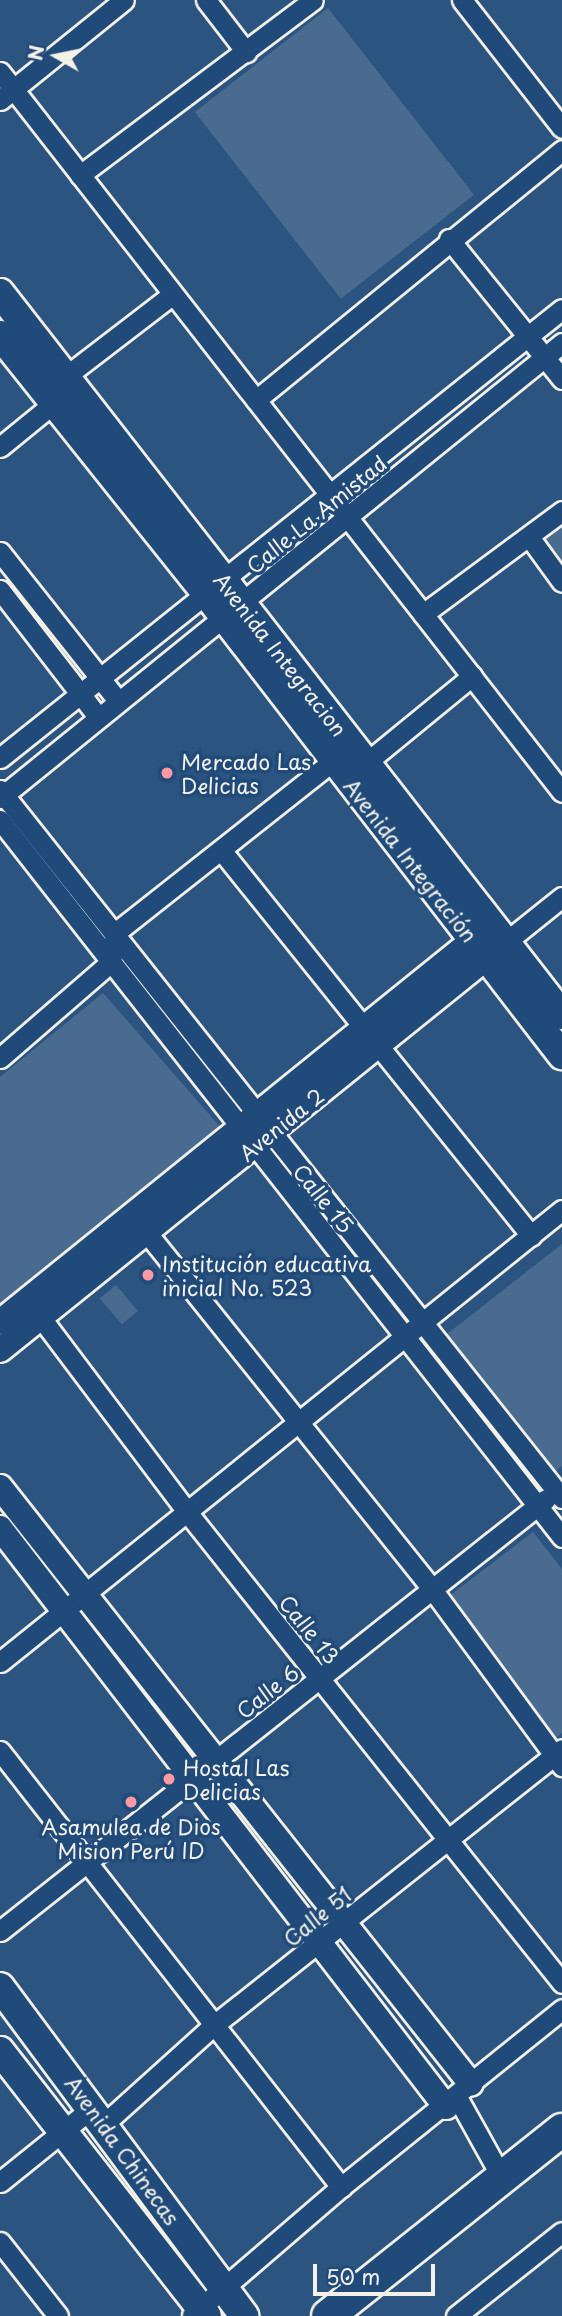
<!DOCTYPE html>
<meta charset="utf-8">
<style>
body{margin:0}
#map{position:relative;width:562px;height:2316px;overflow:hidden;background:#2c5481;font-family:"Playpen Sans",sans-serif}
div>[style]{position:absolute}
.green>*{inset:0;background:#496b90;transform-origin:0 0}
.roads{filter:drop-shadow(2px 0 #f4f1e8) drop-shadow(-2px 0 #f4f1e8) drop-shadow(0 2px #f4f1e8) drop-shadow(0 -2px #f4f1e8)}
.minor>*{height:19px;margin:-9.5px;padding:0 9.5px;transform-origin:9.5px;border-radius:9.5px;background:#1f4a7a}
.tertiary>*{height:24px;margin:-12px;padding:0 12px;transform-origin:12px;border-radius:12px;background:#1f4a7a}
.secondary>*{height:28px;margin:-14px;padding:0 14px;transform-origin:14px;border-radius:14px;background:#1f4a7a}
.trunk>*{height:32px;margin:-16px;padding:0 16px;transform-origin:16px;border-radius:16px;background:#1f4a7a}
.dots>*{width:19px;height:19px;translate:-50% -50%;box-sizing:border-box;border:4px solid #1f4a7a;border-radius:50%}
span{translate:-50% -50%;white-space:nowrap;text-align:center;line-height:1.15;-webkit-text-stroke:7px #1f4a7a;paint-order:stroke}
.street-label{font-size:21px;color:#f4f1e8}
.poi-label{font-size:21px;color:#f4f1e8}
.left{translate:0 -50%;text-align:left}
.north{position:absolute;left:21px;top:21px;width:70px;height:70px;-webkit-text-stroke:5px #1f4a7a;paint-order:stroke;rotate:279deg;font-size:19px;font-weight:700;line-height:28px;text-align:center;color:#f4f1e8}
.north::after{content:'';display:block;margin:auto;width:24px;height:32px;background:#f4f1e8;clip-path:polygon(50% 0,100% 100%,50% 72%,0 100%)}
.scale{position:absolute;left:313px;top:2264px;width:122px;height:32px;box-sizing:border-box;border:4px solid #f4f1e8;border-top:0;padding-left:9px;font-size:21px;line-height:24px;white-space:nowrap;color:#f4f1e8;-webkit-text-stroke:5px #1f4a7a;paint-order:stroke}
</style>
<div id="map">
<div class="green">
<i style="left:328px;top:8px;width:237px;height:169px;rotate:52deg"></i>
<i style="clip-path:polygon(562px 523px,562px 570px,539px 541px)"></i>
<i style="clip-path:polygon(103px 993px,223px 1130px,0 1307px,0 1077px)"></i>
<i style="clip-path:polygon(562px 1244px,562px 1466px,549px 1476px,442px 1338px)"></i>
<i style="left:116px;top:1285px;width:34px;height:21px;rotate:50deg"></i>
<i style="clip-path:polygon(533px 1532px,562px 1569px,562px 1733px,553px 1740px,448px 1597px)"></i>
</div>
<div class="roads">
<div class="minor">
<i style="left:206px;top:0;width:66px;rotate:52.4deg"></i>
<i style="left:462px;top:0;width:162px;rotate:52deg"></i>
<i style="left:0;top:72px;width:913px;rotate:52.03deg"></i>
<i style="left:0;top:100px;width:159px;rotate:-38.9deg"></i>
<i style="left:80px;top:175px;width:291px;rotate:-36.9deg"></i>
<i style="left:449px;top:239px;width:180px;rotate:51.1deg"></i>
<i style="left:57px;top:383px;width:146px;rotate:-37.5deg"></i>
<i style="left:256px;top:400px;width:395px;rotate:-39.2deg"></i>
<i style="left:0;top:447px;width:70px;rotate:-39.2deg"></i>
<i style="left:530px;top:538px;width:54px;rotate:54deg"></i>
<i style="left:0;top:552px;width:190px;rotate:51.6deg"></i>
<i style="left:0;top:590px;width:160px;rotate:52.3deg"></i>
<i style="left:423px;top:614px;width:173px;rotate:-36.5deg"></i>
<i style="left:0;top:758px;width:719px;rotate:-38.62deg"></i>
<i style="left:356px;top:771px;width:150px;rotate:-39.3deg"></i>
<i style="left:0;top:790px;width:904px;rotate:51.56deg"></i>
<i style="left:0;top:798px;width:723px;rotate:-38.99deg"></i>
<i style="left:0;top:820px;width:911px;rotate:51.91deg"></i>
<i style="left:221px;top:850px;width:495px;rotate:51.2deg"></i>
<i style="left:497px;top:949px;width:83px;rotate:-38.7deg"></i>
<i style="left:0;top:1058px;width:147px;rotate:-40.9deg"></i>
<i style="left:111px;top:962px;width:29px;rotate:-82deg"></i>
<i style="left:115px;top:933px;width:279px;rotate:-38.3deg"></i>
<i style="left:139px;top:1223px;width:469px;rotate:51.3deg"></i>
<i style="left:432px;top:1589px;width:220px;rotate:53.7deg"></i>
<i style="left:32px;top:1306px;width:258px;rotate:53deg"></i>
<i style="left:187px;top:1512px;width:602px;rotate:51.47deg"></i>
<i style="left:0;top:1662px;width:721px;rotate:-38.81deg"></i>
<i style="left:0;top:1751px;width:554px;rotate:51.97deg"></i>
<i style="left:0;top:1931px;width:696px;rotate:-38.35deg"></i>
<i style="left:457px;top:2097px;width:93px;rotate:60.9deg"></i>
<i style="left:105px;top:2123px;width:147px;rotate:-42deg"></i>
<i style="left:214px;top:2025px;width:444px;rotate:-38.4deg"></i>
<i style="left:0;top:2182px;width:119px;rotate:-38.9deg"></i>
<i style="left:0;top:2242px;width:94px;rotate:51.9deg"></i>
<i style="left:192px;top:2315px;width:196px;rotate:-40.7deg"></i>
<i style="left:341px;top:2187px;width:284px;rotate:-38.8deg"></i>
<i style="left:456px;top:2316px;width:135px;rotate:-38.4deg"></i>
</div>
<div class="tertiary">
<i style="left:0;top:1322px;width:608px;rotate:-38.92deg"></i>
<i style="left:0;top:1350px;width:624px;rotate:-38.89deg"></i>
<i style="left:0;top:1487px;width:760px;rotate:51.73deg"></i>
<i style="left:0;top:1528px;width:731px;rotate:52.39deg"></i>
</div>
<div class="secondary">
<i style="left:0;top:293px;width:915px;rotate:52.1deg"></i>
<i style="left:0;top:335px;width:329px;rotate:51.4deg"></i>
<i style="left:205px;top:592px;width:585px;rotate:52.37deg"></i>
<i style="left:0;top:1987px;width:410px;rotate:53.4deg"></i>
<i style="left:0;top:2051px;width:336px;rotate:52deg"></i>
</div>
<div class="trunk">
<i style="left:328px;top:2316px;width:299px;rotate:-38.5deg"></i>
</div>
</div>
<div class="dots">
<i style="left:167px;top:773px;background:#ff9aa2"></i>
<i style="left:148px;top:1275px;background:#ff9aa2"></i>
<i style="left:169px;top:1779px;background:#ff9aa2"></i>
<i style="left:131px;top:1802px;background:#ff9aa2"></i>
</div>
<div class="street-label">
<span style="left:316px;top:514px;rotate:-39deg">Calle La Amistad</span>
<span style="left:281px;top:654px;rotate:52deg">Avenida Integracion</span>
<span style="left:411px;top:860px;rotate:52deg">Avenida Integración</span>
<span style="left:281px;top:1124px;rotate:-39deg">Avenida 2</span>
<span style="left:324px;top:1198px;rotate:51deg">Calle 15</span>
<span style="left:310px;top:1629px;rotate:51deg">Calle 13</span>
<span style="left:267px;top:1691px;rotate:-38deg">Calle 6</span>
<span style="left:317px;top:1916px;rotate:-39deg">Calle 51</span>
<span style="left:123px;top:2150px;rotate:54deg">Avenida Chinecas</span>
</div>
<div class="poi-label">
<span class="left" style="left:181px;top:773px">Mercado Las<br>Delicias</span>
<span class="left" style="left:162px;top:1275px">Institución educativa<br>inicial No. 523</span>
<span class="left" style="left:183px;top:1779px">Hostal Las<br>Delicias</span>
<span style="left:131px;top:1838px">Asamulea de Dios<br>Mision Perú ID</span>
</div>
<div class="north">N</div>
<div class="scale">50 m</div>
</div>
